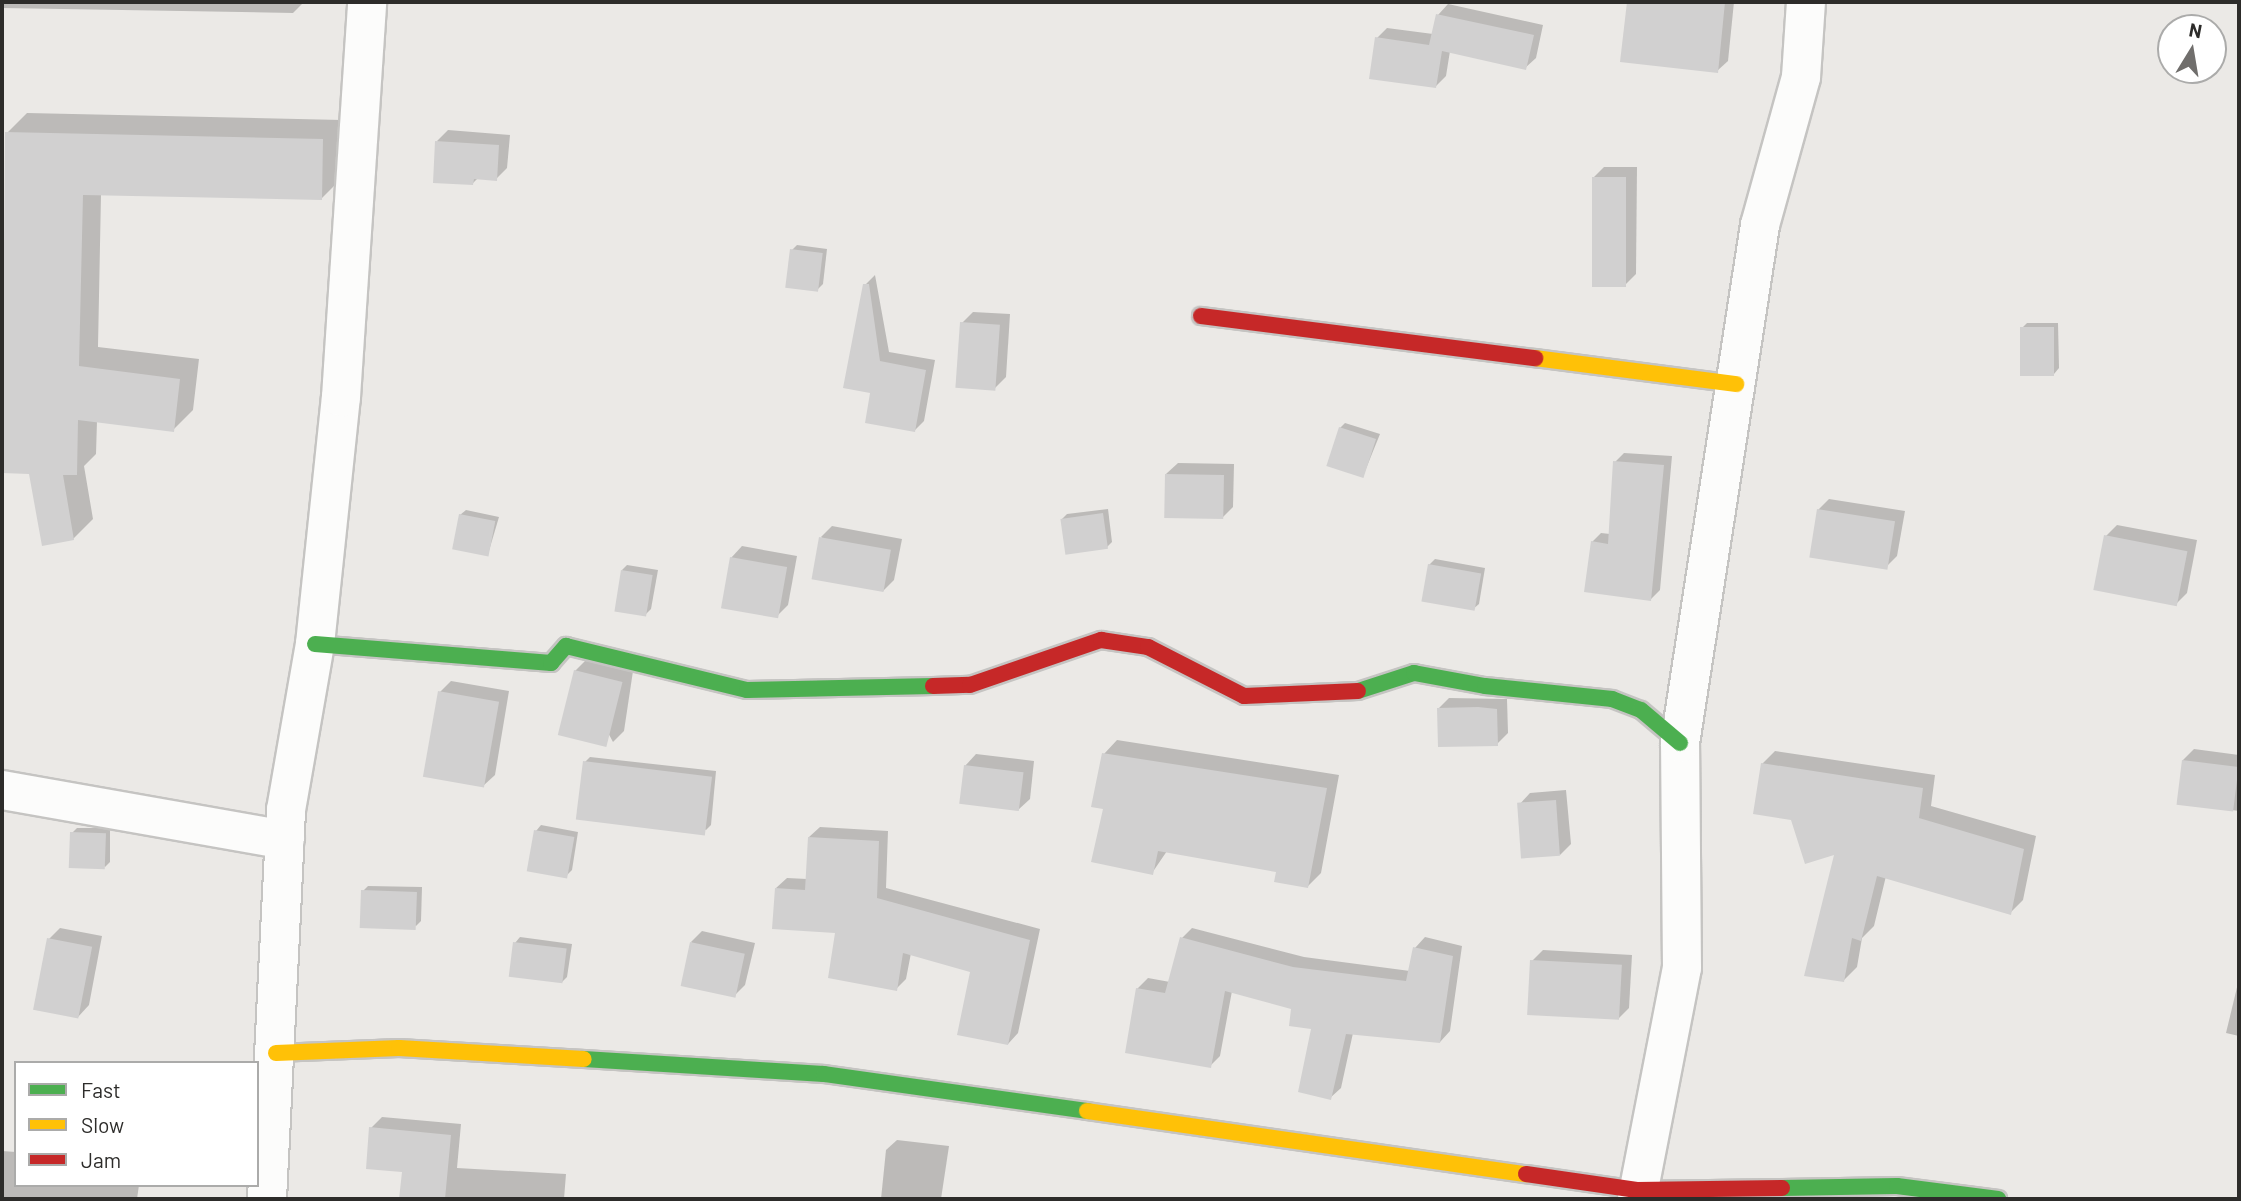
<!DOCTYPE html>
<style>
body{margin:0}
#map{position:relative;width:2241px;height:1201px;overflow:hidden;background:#ebe9e6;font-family:Barlow,sans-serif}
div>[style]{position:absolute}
.shadow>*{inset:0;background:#0003}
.building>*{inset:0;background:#d1d0d0;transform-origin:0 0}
.roads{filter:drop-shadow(2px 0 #c5c4c2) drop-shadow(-2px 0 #c5c4c2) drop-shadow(0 2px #c5c4c2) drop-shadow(0 -2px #c5c4c2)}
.street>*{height:38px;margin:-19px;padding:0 19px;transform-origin:19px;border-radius:19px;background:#fcfcfb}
.fast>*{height:16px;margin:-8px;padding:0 8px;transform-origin:8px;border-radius:8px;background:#4caf50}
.slow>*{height:16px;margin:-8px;padding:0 8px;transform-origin:8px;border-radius:8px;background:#ffc107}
.jam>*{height:16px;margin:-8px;padding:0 8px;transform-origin:8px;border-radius:8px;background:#c62828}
span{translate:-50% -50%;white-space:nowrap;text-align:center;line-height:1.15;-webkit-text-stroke:5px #fff;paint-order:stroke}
.frame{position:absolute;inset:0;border:4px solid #2d2c2a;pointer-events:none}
.legend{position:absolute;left:14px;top:1061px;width:245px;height:126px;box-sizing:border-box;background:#fff;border:2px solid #ababaa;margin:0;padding:9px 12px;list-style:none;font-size:21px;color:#2d2c2a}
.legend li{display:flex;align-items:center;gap:14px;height:35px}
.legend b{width:35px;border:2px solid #ababaa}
.north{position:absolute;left:2157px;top:14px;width:70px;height:70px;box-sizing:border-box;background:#fff;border:2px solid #ababaa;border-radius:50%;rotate:11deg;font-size:19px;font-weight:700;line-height:28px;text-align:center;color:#2d2c2a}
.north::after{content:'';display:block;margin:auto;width:24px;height:32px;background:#706e6c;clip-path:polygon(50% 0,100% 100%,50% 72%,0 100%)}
</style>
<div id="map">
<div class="shadow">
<i style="clip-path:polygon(2px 2px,304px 2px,293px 13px,2px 8px)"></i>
<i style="clip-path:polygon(1629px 2px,1734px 2px,1728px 61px,1717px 71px,1622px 61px)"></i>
<i style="clip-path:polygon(1448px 4px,1543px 25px,1536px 58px,1525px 68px,1450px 51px,1446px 76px,1436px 86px,1377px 38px,1387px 28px,1433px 34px,1438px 15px)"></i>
<i style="clip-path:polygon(27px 113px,342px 120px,341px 179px,321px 199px,101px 194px,98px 347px,199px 359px,193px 410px,173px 430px,97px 421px,96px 454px,84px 466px,93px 519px,73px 539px,30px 472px,2px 472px,7px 133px)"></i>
<i style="clip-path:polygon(448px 130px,510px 135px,507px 168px,496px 179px,478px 178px,472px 184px,437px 141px)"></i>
<i style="clip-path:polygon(1604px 167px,1637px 167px,1636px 274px,1625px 285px,1593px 178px)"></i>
<i style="clip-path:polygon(797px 245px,827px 249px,823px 284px,817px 290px,792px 250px)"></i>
<i style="clip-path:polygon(875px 275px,889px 352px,935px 360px,924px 421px,914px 431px,872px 391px,865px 285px)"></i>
<i style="clip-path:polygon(973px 312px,1010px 314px,1006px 377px,995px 388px,962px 323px)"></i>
<i style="clip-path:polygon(2027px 323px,2058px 323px,2059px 368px,2054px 374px,2022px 328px)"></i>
<i style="clip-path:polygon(1345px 423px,1380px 434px,1363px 476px,1340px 428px)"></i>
<i style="clip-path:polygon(1624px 453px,1672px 456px,1660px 590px,1651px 599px,1592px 542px,1601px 533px,1610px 534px,1615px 462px)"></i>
<i style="clip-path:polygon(1178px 463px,1234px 464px,1233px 507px,1222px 518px,1166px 474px)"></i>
<i style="clip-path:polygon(1829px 499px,1905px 511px,1897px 556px,1886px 567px,1818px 510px)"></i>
<i style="clip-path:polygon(1108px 509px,1112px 542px,1107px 547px,1062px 519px,1067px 514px)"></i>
<i style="clip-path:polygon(466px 510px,499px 517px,488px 554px,460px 515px)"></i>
<i style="clip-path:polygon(2117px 525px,2197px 540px,2187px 593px,2176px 604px,2106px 536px)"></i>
<i style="clip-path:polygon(832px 526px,902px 539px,894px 580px,883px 591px,821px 537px)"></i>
<i style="clip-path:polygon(742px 546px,797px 556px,788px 605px,777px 616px,731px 558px)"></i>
<i style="clip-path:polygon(1435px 559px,1485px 568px,1479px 604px,1473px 609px,1429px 565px)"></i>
<i style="clip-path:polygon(627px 565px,658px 570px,651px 609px,646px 614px,622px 570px)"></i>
<i style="clip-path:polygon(586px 660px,633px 671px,624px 731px,613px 742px,575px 671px)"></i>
<i style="clip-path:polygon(451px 681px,509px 691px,495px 775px,483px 786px,440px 692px)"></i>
<i style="clip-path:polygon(1449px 698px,1507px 699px,1508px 733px,1497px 744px,1438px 709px)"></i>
<i style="clip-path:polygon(1117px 740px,1339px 775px,1321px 873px,1308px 886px,1278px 871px,1167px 851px,1152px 873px,1105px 808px,1104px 754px)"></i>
<i style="clip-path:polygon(2194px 749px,2239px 755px,2239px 811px,2178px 803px,2183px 760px)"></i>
<i style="clip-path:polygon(1775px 751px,1935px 775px,1931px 806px,2036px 836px,2023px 900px,2010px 913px,1886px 876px,1874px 926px,1862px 938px,1857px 967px,1844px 980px,1836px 852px,1792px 818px,1762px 764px)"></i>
<i style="clip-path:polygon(976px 754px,1034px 761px,1030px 799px,1018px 810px,965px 766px)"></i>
<i style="clip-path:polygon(590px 757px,716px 771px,711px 825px,706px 830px,585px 762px)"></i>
<i style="clip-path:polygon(1566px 790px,1571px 844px,1560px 855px,1519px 805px,1530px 793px)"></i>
<i style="clip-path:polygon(541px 825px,578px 832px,572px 870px,567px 875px,536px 831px)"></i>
<i style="clip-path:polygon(820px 827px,888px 831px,886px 888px,1040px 929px,1018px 1033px,1008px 1044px,972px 971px,911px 953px,906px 979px,896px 989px,837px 932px,776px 888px,787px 878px,807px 879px,809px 837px)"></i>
<i style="clip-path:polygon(77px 828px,110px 828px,110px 862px,105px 867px,72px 833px)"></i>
<i style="clip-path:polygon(368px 886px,422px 887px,421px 921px,416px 926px,363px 891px)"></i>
<i style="clip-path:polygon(60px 928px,102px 936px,89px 1005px,78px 1017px,49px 939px)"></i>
<i style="clip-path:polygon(1192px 928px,1304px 957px,1410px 971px,1415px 948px,1425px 937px,1462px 946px,1450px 1031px,1440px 1042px,1353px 1033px,1341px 1088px,1330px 1098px,1313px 1028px,1293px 1007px,1232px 991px,1220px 1056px,1210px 1066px,1137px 989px,1148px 978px,1170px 982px,1182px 938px)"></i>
<i style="clip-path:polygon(702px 931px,755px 943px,745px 985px,734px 996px,691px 942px)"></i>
<i style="clip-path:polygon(520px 937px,572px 944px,567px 977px,562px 982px,515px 943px)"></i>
<i style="clip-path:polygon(1543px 950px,1632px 955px,1629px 1008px,1618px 1019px,1532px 961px)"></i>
<i style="clip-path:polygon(2239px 979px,2239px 1036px,2226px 1033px)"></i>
<i style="clip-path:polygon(382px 1117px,461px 1124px,457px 1168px,566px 1174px,564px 1199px,401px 1199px,404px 1171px,371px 1128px)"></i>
<i style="clip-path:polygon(897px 1140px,949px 1146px,941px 1199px,881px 1199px,886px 1150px)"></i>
<i style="clip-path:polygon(2px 1151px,16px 1152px,16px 1185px,139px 1185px,137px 1199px,2px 1199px)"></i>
</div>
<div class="building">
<i style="clip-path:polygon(1627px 2px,1725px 2px,1718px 73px,1620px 62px)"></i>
<i style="clip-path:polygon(1436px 14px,1534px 35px,1526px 70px,1442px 51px,1436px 88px,1369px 79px,1375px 37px,1429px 45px)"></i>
<i style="clip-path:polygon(5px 132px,323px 139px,322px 200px,83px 195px,79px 366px,180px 379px,174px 432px,78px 420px,77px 475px,63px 475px,74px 540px,42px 546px,29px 474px,2px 473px)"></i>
<i style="clip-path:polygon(435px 141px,499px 145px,497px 181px,474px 179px,473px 185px,433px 183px)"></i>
<i style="left:1592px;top:177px;width:34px;height:110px"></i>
<i style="left:790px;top:249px;width:33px;height:39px;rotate:7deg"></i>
<i style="clip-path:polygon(863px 284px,869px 284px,880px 361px,926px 370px,915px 432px,865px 423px,870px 393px,843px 388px)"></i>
<i style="left:960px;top:322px;width:40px;height:66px;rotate:4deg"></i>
<i style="left:2020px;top:327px;width:34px;height:49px"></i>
<i style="left:1339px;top:427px;width:39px;height:41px;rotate:18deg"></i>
<i style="clip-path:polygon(1613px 461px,1664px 465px,1651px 601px,1584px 592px,1591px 541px,1608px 544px)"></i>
<i style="left:1165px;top:474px;width:59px;height:44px;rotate:1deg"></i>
<i style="left:1817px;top:509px;width:79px;height:49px;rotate:9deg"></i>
<i style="left:1103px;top:513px;width:36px;height:43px;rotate:82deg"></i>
<i style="left:459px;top:514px;width:37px;height:36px;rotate:11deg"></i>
<i style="left:2104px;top:535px;width:85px;height:56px;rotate:11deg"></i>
<i style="left:819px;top:537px;width:73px;height:43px;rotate:10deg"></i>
<i style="left:730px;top:557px;width:58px;height:52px;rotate:10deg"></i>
<i style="left:1428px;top:564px;width:54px;height:38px;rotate:10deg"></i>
<i style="left:621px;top:570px;width:32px;height:42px;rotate:9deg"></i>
<i style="left:574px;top:670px;width:50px;height:67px;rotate:14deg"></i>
<i style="left:438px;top:691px;width:62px;height:87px;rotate:10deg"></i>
<i style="clip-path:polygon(1478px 707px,1497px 709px,1498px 746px,1438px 747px,1437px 708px)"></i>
<i style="clip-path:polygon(1102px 753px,1327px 788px,1308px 888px,1274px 882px,1276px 872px,1158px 851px,1153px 875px,1091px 862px,1103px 809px,1091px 807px)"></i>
<i style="left:2182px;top:760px;width:57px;height:45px;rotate:7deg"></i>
<i style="left:583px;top:761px;width:130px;height:59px;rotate:7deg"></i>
<i style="clip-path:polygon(1761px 763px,1923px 788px,1919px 818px,2024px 849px,2011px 915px,1877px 876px,1861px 941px,1852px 938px,1844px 982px,1804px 976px,1834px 855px,1805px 864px,1791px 820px,1753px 814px)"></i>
<i style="left:964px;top:765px;width:60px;height:39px;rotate:7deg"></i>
<i style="left:1556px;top:800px;width:56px;height:39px;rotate:86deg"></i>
<i style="left:534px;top:830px;width:41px;height:42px;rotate:10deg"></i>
<i style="left:70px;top:832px;width:36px;height:36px;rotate:2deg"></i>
<i style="clip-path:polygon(808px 837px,879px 841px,877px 898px,1030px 940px,1008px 1045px,957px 1035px,970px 972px,903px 953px,897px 991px,828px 978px,835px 933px,772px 929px,775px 888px,805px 890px)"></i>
<i style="left:361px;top:890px;width:56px;height:38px;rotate:2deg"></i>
<i style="clip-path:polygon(1180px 937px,1293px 967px,1406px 981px,1413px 947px,1453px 956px,1440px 1043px,1346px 1034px,1331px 1100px,1298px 1092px,1311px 1029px,1289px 1026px,1291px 1009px,1225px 991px,1211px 1068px,1125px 1053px,1136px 988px,1165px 993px)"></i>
<i style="left:47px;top:938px;width:46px;height:73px;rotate:11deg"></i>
<i style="left:513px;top:942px;width:54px;height:35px;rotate:7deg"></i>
<i style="left:690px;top:942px;width:56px;height:45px;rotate:12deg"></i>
<i style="left:1530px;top:960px;width:92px;height:55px;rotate:3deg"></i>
<i style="clip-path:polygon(369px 1127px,451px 1135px,445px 1199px,399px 1199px,402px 1172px,366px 1169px)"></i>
</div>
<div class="roads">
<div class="street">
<i style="left:2px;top:790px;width:287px;rotate:10deg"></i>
<i style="left:267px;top:1199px;width:389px;rotate:-87.2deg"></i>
<i style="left:286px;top:810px;width:169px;rotate:-80.1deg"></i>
<i style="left:315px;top:644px;width:248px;rotate:-84deg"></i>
<i style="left:341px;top:397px;width:396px;rotate:-86.2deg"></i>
<i style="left:1637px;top:1199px;width:235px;rotate:-79deg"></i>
<i style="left:1682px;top:968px;width:225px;rotate:-90.5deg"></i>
<i style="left:1680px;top:743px;width:524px;rotate:-81.22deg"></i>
<i style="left:1760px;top:225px;width:154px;rotate:-74.5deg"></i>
<i style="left:1801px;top:77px;width:75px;rotate:-86.2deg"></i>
</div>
<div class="fast">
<i style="left:315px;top:644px;width:237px;rotate:4.6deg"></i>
<i style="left:551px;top:663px;width:23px;rotate:-49deg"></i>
<i style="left:566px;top:646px;width:186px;rotate:13.7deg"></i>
<i style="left:747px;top:690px;width:186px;rotate:-1.2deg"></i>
<i style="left:1358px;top:691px;width:59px;rotate:-17.8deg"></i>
<i style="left:1414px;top:673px;width:72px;rotate:10.4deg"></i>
<i style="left:1485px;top:686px;width:128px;rotate:5.8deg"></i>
<i style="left:1612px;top:699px;width:31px;rotate:21deg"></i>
<i style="left:1641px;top:710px;width:51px;rotate:40.2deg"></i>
<i style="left:584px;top:1059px;width:240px;rotate:3.6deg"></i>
<i style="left:824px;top:1074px;width:266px;rotate:8deg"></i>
<i style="left:1782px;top:1188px;width:115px;rotate:-1deg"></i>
<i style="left:1897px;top:1186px;width:102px;rotate:7.3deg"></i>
</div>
<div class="slow">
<i style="left:1535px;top:358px;width:203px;rotate:7.4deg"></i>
<i style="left:276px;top:1053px;width:123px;rotate:-2.3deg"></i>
<i style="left:399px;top:1048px;width:185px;rotate:3.4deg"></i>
<i style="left:1087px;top:1111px;width:443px;rotate:8.2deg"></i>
</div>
<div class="jam">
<i style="left:1201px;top:316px;width:337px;rotate:7.2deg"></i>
<i style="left:933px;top:686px;width:37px;rotate:-2deg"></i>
<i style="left:970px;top:685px;width:139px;rotate:-19deg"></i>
<i style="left:1101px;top:640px;width:48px;rotate:8.5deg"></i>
<i style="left:1148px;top:647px;width:108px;rotate:27deg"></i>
<i style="left:1244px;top:696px;width:114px;rotate:-2.5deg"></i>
<i style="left:1526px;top:1174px;width:112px;rotate:8.2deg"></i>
<i style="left:1637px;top:1190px;width:145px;rotate:-0.8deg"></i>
</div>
</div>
<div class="frame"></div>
<ul class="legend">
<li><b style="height:9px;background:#4caf50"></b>Fast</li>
<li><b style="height:9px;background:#ffc107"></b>Slow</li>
<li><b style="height:9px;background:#c62828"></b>Jam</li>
</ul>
<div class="north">N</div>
</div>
